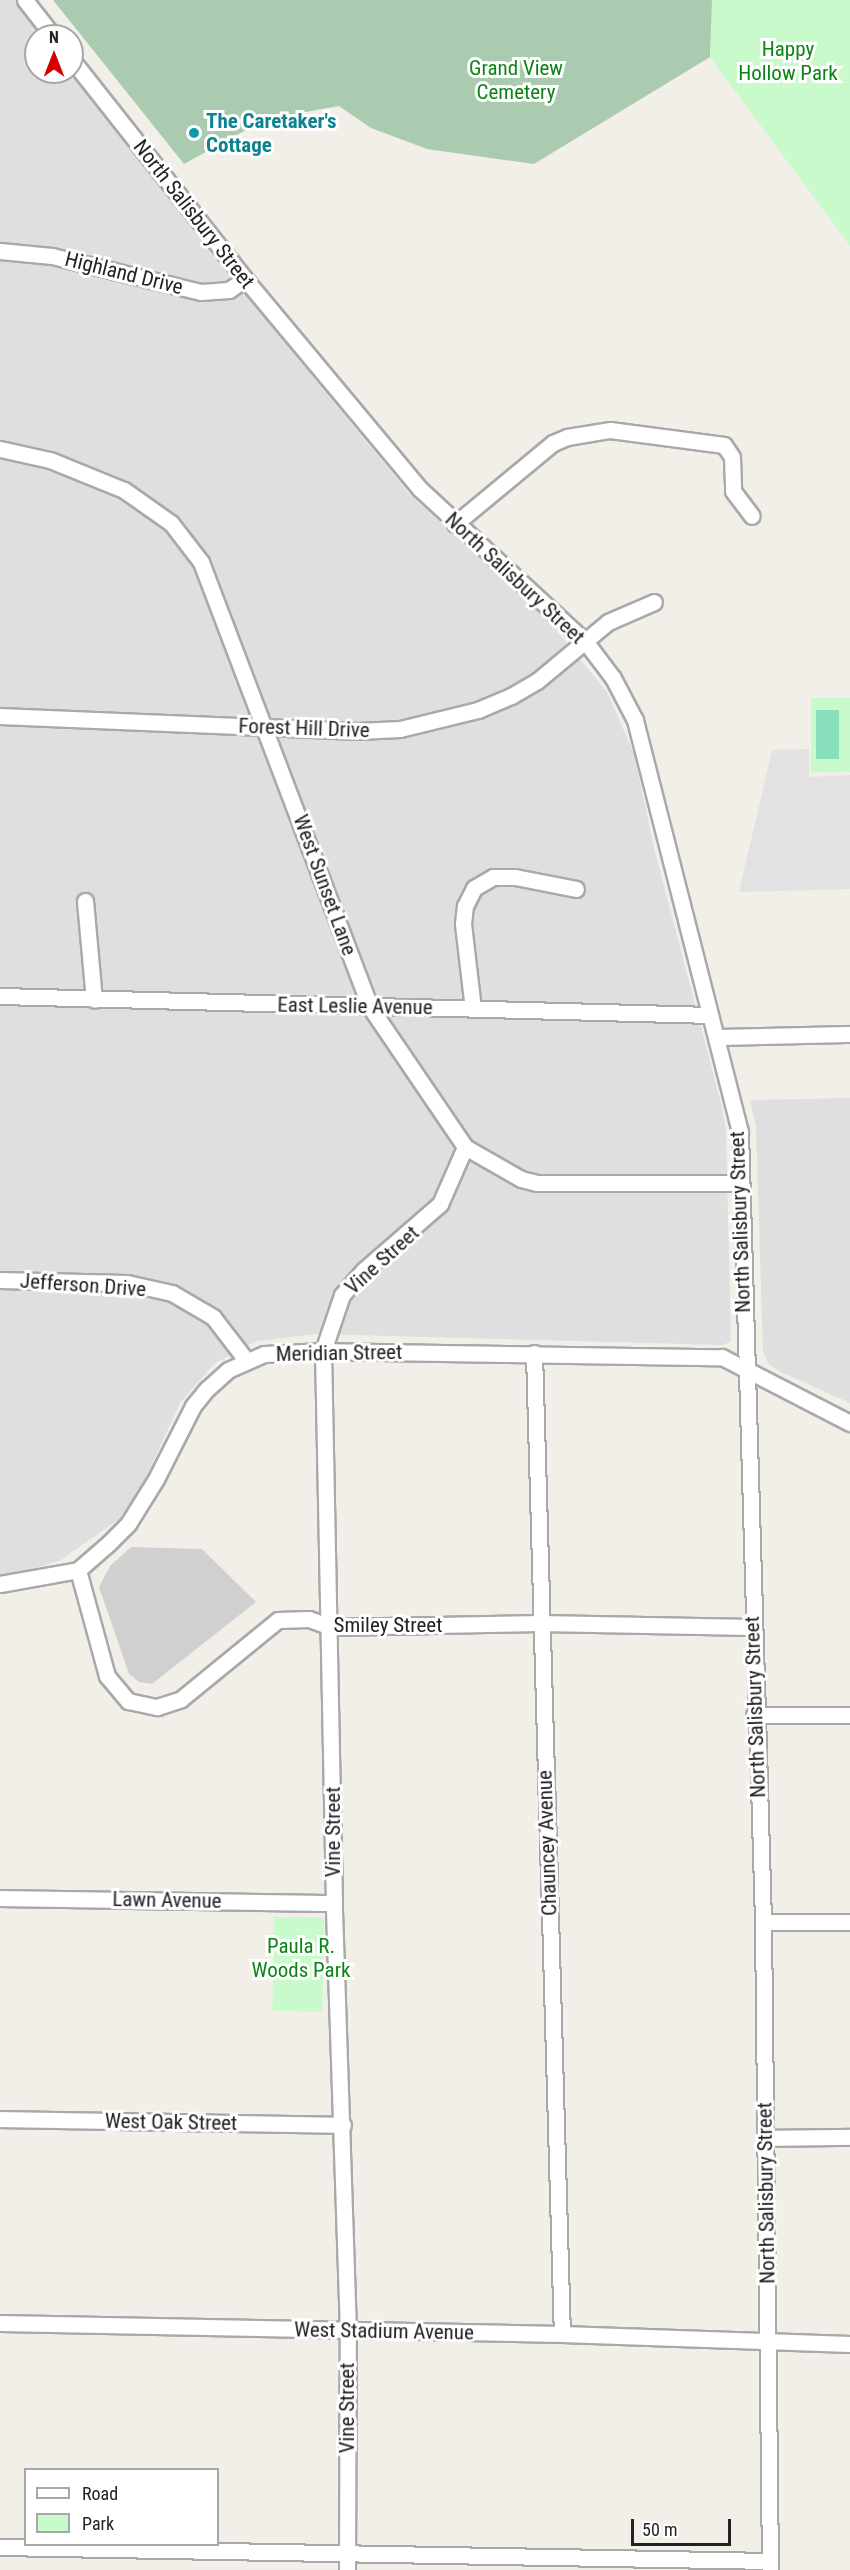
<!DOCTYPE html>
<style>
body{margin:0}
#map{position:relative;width:850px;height:2570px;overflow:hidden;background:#f2efe9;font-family:"Roboto Condensed",sans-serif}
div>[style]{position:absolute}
.residential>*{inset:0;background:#e0dfdf}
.religious>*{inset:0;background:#d0d0d0}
.cemetery>*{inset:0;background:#aacbaf}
.park>*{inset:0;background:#c8facc;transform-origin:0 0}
.pitch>*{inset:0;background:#88e0be;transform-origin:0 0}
.parking>*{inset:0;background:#e2e2e2}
.roads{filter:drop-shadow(2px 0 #a9a9a9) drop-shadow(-2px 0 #a9a9a9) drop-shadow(0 2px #a9a9a9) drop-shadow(0 -2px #a9a9a9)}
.minor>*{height:15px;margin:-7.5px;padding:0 7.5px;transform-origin:7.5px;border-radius:7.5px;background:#fff}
.dots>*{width:16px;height:16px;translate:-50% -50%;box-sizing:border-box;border:3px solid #fff;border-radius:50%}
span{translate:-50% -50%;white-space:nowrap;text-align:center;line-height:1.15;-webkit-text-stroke:6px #fff;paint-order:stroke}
.park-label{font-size:21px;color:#0c8416}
.culture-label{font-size:21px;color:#0d838f;font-weight:700}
.left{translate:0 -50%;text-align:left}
.street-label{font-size:21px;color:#222}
.legend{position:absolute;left:24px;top:2468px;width:195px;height:78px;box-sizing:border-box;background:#fff;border:2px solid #a7a7a7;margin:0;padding:8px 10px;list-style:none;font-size:18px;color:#222}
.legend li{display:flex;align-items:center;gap:12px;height:30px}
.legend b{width:30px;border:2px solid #a7a7a7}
.north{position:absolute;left:24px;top:24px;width:60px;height:60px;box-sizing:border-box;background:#fff;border:2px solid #a7a7a7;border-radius:50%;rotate:0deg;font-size:16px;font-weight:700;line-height:24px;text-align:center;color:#222}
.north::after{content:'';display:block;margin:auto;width:21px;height:27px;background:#d40000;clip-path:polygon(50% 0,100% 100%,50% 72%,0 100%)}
.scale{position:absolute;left:631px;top:2519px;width:100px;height:27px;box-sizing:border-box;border:3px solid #222;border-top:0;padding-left:8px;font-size:18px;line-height:21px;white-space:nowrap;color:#222;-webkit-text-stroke:4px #fff;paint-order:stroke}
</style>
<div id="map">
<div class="residential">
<i style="clip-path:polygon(0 0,13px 0,42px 36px,36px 36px,36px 72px,70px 72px,212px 255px,411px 496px,549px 621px,607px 692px,634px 754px,655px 852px,721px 1103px,726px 1130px,731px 1341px,723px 1345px,316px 1334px,257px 1341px,214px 1364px,180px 1403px,141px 1488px,119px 1519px,61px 1560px,17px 1574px,0 1575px)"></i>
<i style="clip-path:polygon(850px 1098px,850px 1403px,779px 1371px,769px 1364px,763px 1352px,756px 1126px,750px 1100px)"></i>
</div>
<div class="religious">
<i style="clip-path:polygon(131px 1547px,202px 1549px,256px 1602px,152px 1684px,139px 1682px,129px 1674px,99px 1587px,110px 1566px)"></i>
</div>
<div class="cemetery">
<i style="clip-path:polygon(53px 0,713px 0,710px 57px,534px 164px,427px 149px,371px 128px,339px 106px,266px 119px,184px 164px)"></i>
</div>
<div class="park">
<i style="clip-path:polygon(712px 0,850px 0,850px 246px,710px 57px)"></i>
<i style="left:811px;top:698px;width:39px;height:74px"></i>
<i style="left:274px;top:1917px;width:50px;height:94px;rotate:1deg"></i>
</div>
<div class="pitch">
<i style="left:839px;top:710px;width:49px;height:23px;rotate:90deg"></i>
</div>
<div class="parking">
<i style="clip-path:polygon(809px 749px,809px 777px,850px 775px,850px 889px,739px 892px,772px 750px)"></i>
</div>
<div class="roads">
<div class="minor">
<i style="left:25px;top:0;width:46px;rotate:52.1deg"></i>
<i style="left:72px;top:60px;width:279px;rotate:51.7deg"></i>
<i style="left:245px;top:279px;width:273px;rotate:50.2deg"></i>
<i style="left:420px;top:489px;width:224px;rotate:42.7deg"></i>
<i style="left:585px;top:641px;width:46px;rotate:52.9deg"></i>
<i style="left:613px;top:678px;width:47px;rotate:62.4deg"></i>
<i style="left:635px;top:720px;width:425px;rotate:75.7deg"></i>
<i style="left:740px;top:1132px;width:790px;rotate:88.33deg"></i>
<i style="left:763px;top:1922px;width:648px;rotate:89.38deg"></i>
<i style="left:0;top:251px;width:52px;rotate:5.5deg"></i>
<i style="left:52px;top:256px;width:153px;rotate:13.6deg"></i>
<i style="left:201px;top:292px;width:28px;rotate:-4deg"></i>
<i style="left:229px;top:290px;width:19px;rotate:-35deg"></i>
<i style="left:0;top:449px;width:51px;rotate:12.4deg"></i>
<i style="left:50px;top:460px;width:80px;rotate:22.1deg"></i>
<i style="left:124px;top:490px;width:57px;rotate:35.1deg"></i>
<i style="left:171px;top:523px;width:49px;rotate:52.4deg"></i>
<i style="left:201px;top:562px;width:476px;rotate:69.2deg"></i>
<i style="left:370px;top:1007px;width:169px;rotate:55.8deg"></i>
<i style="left:465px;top:1147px;width:64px;rotate:29.7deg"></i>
<i style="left:521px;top:1179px;width:16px;rotate:14deg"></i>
<i style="left:537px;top:1183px;width:204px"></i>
<i style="left:455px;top:524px;width:127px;rotate:-39.6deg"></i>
<i style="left:553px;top:443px;width:15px;rotate:-23deg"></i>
<i style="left:567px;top:437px;width:44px;rotate:-9.2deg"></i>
<i style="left:610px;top:430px;width:115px;rotate:7.5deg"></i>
<i style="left:724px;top:445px;width:14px;rotate:56deg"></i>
<i style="left:732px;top:457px;width:34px;rotate:88deg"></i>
<i style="left:733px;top:491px;width:31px;rotate:53deg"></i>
<i style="left:0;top:716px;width:358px;rotate:2.4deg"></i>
<i style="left:358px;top:731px;width:42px;rotate:-2.7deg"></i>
<i style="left:400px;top:729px;width:80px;rotate:-13.7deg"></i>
<i style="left:478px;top:710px;width:36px;rotate:-23deg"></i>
<i style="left:511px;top:696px;width:30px;rotate:-30deg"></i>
<i style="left:537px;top:681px;width:92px;rotate:-39.7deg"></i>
<i style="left:608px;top:622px;width:50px;rotate:-23.5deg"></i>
<i style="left:85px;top:901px;width:99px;rotate:84.8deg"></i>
<i style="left:0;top:996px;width:710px;rotate:1.53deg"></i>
<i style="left:473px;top:1009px;width:86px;rotate:-96.7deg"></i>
<i style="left:463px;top:924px;width:18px;rotate:-84deg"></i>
<i style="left:465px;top:906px;width:20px;rotate:-63deg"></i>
<i style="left:474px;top:888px;width:22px;rotate:-30deg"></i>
<i style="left:493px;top:877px;width:22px"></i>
<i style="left:515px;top:877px;width:62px;rotate:11.1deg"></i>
<i style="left:716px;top:1037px;width:134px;rotate:-1.3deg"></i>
<i style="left:0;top:1280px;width:127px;rotate:1.4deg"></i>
<i style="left:127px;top:1283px;width:46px;rotate:12.5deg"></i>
<i style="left:172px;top:1293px;width:48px;rotate:30.3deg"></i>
<i style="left:213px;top:1317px;width:54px;rotate:52.5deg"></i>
<i style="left:534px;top:1353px;width:981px;rotate:88.37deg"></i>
<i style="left:78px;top:1570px;width:110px;rotate:74.7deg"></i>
<i style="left:107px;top:1676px;width:33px;rotate:50deg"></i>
<i style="left:128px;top:1701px;width:30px;rotate:12deg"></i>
<i style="left:157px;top:1707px;width:25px;rotate:-18deg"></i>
<i style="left:181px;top:1699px;width:125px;rotate:-39.2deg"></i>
<i style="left:278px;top:1620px;width:31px;rotate:-2deg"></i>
<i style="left:309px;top:1619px;width:23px;rotate:20deg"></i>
<i style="left:331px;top:1627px;width:209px;rotate:-1.1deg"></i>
<i style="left:540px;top:1623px;width:212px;rotate:1.1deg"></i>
<i style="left:0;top:1584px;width:79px;rotate:-10.2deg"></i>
<i style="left:78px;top:1570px;width:41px;rotate:-41.1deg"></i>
<i style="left:109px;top:1543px;width:27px;rotate:-45deg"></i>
<i style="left:128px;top:1524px;width:53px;rotate:-58.1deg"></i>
<i style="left:156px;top:1479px;width:82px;rotate:-63.1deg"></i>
<i style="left:193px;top:1406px;width:22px;rotate:-51deg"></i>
<i style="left:207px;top:1389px;width:28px;rotate:-42deg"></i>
<i style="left:228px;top:1370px;width:39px;rotate:-24deg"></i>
<i style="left:264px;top:1354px;width:59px;rotate:-2.9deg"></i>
<i style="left:323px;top:1351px;width:399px;rotate:0.9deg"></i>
<i style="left:722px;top:1357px;width:144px;rotate:27.3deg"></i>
<i style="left:754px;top:1715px;width:96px"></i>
<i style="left:0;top:1898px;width:334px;rotate:0.9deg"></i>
<i style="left:763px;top:1922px;width:87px"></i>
<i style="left:0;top:2119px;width:343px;rotate:1deg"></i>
<i style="left:765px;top:2138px;width:85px;rotate:-0.7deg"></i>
<i style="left:0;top:2323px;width:562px;rotate:1.12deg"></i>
<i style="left:562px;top:2334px;width:288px;rotate:2deg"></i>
<i style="left:0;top:2547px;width:769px;rotate:1.04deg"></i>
<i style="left:347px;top:2570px;width:238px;rotate:-89.8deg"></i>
<i style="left:348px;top:2332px;width:429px;rotate:-91.9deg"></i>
<i style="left:334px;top:1903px;width:552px;rotate:-91.14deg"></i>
<i style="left:323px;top:1351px;width:59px;rotate:-71.3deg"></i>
<i style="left:342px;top:1295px;width:33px;rotate:-49deg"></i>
<i style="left:364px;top:1270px;width:101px;rotate:-41deg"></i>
<i style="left:440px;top:1204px;width:62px;rotate:-66.3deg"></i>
</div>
</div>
<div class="dots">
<i style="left:194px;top:133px;background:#0f9aa8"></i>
</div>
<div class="park-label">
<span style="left:788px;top:61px">Happy<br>Hollow Park</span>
<span style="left:516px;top:80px">Grand View<br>Cemetery</span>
<span style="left:301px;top:1958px">Paula R.<br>Woods Park</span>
</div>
<div class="culture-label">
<span class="left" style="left:206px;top:133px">The Caretaker's<br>Cottage</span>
</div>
<div class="street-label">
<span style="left:194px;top:214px;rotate:52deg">North Salisbury Street</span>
<span style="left:124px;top:273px;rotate:14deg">Highland Drive</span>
<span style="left:515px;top:578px;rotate:43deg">North Salisbury Street</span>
<span style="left:304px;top:728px;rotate:2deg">Forest Hill Drive</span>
<span style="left:325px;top:885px;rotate:70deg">West Sunset Lane</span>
<span style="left:355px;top:1006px;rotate:1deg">East Leslie Avenue</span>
<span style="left:740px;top:1222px;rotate:-92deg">North Salisbury Street</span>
<span style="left:382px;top:1260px;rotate:-42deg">Vine Street</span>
<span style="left:83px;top:1285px;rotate:4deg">Jefferson Drive</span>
<span style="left:339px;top:1353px;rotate:-1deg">Meridian Street</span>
<span style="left:388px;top:1625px">Smiley Street</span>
<span style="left:755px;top:1707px;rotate:-92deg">North Salisbury Street</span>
<span style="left:333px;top:1832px;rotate:-90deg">Vine Street</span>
<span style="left:547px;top:1843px;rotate:-92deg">Chauncey Avenue</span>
<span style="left:167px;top:1900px;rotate:1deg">Lawn Avenue</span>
<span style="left:171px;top:2122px;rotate:1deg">West Oak Street</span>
<span style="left:766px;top:2193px;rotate:-91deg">North Salisbury Street</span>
<span style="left:384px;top:2331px;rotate:1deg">West Stadium Avenue</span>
<span style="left:347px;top:2408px;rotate:-90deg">Vine Street</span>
</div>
<ul class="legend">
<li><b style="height:8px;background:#fff"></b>Road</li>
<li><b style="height:16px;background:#c8facc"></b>Park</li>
</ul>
<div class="north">N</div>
<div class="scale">50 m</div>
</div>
